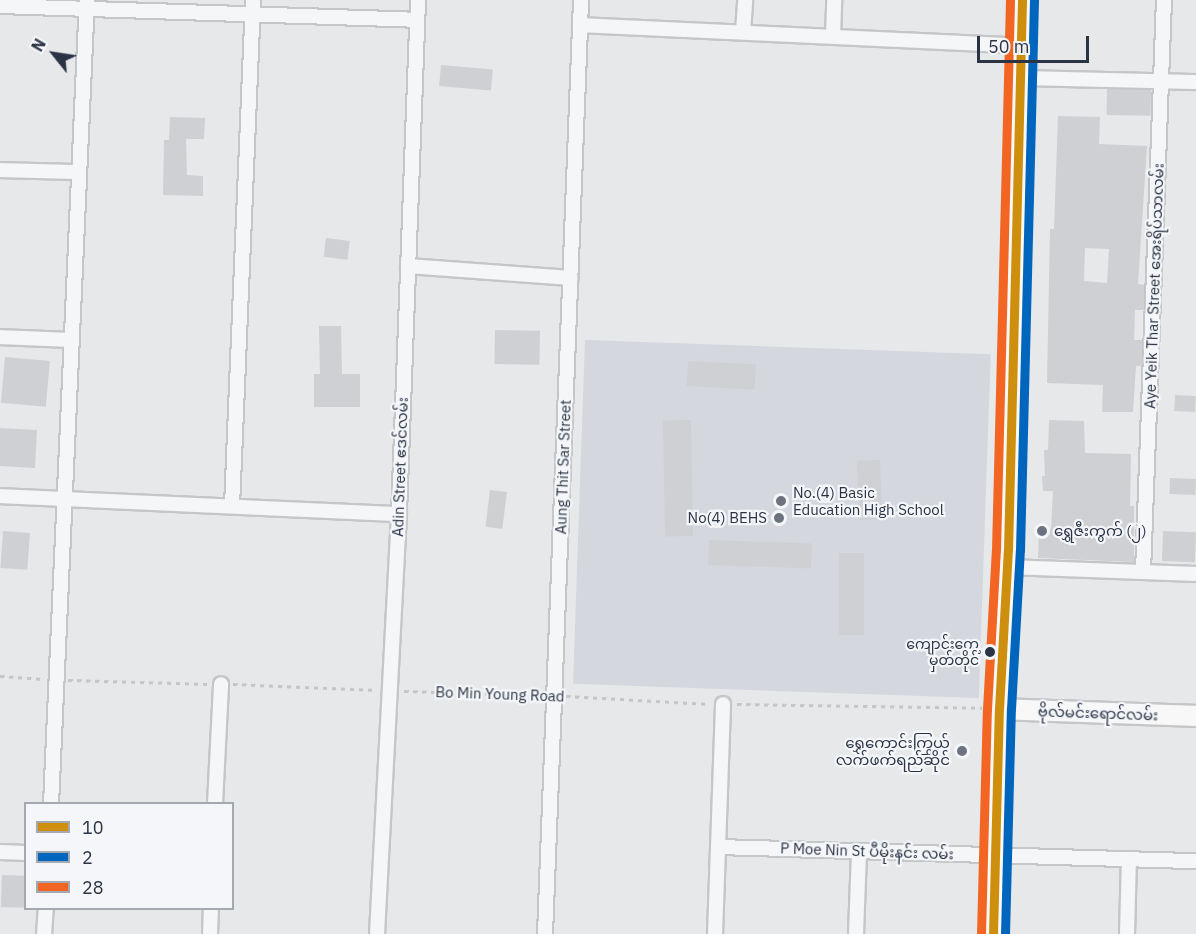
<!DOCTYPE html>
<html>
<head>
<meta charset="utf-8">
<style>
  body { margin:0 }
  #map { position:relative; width:1196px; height:934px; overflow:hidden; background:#e6e8ea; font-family:"IBM Plex Sans","Noto Sans Myanmar",sans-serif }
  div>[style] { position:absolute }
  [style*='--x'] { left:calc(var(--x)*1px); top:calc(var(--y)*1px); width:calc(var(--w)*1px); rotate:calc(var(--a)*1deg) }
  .built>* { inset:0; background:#d4d7dd; transform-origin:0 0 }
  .building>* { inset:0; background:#ced0d3; transform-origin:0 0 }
  .path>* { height:3px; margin-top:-1.5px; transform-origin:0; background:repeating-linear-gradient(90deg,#c5c6ca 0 4.5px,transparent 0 9px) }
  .roads { filter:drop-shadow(2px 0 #c4c6c8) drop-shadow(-2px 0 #c4c6c8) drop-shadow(0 2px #c4c6c8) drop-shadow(0 -2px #c4c6c8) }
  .street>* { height:14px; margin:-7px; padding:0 7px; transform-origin:7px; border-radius:7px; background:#f5f6f7 }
  .secondary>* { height:20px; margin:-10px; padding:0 10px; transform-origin:10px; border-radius:10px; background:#f8f8f8 }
  .primary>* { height:22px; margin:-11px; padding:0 11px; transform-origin:11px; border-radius:11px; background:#f8f8f8 }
  .bus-1>* { height:9px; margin:-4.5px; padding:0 4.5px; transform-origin:4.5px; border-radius:4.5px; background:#ce8f0e }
  .bus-2>* { height:9px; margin:-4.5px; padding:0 4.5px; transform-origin:4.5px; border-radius:4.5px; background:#0065bd }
  .bus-3>* { height:9px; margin:-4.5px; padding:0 4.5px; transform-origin:4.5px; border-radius:4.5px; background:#f26522 }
  .dots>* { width:16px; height:16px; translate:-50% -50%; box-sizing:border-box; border:3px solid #f4f6f9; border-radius:50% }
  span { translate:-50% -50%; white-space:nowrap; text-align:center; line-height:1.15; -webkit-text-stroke:4.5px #f4f6f9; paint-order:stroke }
  .bus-label { font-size:14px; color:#2b3445 }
  .right { translate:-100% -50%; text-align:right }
  .street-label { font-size:15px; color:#2b3445 }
  .poi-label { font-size:15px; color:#2b3445 }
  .left { translate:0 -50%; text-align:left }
  .legend { position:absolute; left:24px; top:802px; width:210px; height:108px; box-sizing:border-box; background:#f4f6f9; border:2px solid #a4a8b1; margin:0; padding:8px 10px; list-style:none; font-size:18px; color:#2b3445 }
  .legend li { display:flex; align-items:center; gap:12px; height:30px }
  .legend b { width:30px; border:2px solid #a4a8b1 }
  .north { position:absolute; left:24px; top:24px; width:60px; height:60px; -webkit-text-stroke:4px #f4f6f9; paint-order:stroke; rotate:300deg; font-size:16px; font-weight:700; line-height:24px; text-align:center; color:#2b3445 }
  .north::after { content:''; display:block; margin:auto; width:21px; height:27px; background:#2b3445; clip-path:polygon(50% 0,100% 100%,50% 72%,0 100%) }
  .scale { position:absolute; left:977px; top:36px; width:112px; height:27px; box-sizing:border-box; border:3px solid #2b3445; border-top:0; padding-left:8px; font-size:18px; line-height:21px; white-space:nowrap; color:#2b3445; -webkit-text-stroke:4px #f4f6f9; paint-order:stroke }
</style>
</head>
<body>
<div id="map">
  <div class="built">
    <div style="left:585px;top:340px;width:406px;height:344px;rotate:2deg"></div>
  </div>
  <div class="building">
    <div style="left:441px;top:65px;width:52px;height:21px;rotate:5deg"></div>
    <div style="left:1107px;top:89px;width:44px;height:26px;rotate:1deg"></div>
    <div style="clip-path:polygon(evenodd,1058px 116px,1100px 117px,1099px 144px,1147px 146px,1138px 284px,1145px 285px,1144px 310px,1135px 310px,1134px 340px,1142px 340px,1142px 366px,1136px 366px,1133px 412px,1102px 412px,1103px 385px,1047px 383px,1050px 229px,1054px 229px,1058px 116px,1085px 248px,1109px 249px,1107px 283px,1084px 281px,1085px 248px)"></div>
    <div style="clip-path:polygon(170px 117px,205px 118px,204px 139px,186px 139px,187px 175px,203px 176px,203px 196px,163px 195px,164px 140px,169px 140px)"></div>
    <div style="left:326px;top:238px;width:24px;height:19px;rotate:7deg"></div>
    <div style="clip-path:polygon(319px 326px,341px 326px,342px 374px,360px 374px,360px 407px,314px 407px,314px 374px,320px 374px)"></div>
    <div style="left:495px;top:330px;width:45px;height:34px;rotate:1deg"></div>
    <div style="left:5px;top:357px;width:45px;height:46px;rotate:5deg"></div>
    <div style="left:688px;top:361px;width:68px;height:25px;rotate:3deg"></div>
    <div style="left:1175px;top:395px;width:21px;height:16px;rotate:3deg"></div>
    <div style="left:691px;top:420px;width:116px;height:28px;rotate:89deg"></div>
    <div style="clip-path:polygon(1049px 420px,1084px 421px,1085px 453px,1131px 454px,1130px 506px,1134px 506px,1134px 562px,1038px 558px,1039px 528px,1051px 529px,1053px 491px,1043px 491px,1042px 476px,1045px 476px,1044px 450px,1048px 450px)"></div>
    <div style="left:0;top:428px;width:37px;height:38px;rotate:3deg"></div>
    <div style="left:880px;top:460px;width:59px;height:23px;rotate:88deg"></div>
    <div style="left:1170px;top:478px;width:26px;height:16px;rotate:2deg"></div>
    <div style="left:490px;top:490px;width:17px;height:37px;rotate:7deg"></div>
    <div style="left:3px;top:531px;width:27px;height:37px;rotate:4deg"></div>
    <div style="left:1163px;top:531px;width:33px;height:30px;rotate:2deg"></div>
    <div style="left:709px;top:540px;width:103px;height:25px;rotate:2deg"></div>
    <div style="left:839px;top:553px;width:25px;height:82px"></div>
    <div style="left:2px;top:875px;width:24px;height:32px;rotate:2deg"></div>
  </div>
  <div class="path">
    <div style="--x:0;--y:676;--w:44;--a:3.9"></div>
    <div style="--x:68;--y:680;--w:141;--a:1.6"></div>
    <div style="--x:233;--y:684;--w:144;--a:2.4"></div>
    <div style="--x:404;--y:691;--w:138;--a:1.7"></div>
    <div style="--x:566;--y:696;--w:143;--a:3.2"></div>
    <div style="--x:737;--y:704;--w:245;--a:0.9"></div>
  </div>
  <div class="roads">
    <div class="street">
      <div style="--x:0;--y:6;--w:417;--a:1.9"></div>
      <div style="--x:580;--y:25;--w:441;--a:2.7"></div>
      <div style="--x:743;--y:32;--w:32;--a:-86"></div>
      <div style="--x:833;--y:36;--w:36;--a:-88"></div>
      <div style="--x:1019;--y:78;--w:177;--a:1.3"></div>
      <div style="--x:0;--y:170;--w:77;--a:1.5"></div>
      <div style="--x:408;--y:266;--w:163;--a:4.2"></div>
      <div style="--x:0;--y:337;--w:70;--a:2.5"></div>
      <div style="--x:0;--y:496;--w:399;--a:2.6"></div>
      <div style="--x:232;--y:506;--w:506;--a:-87.62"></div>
      <div style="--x:1008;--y:567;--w:188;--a:2.1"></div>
      <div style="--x:1143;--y:572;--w:572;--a:-87.9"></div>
      <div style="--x:51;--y:804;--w:805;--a:-87.44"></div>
      <div style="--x:215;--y:804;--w:120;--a:-87.1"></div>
      <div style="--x:718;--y:847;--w:478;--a:1.7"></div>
      <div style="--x:0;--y:852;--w:26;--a:2"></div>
      <div style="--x:44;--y:934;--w:26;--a:-86"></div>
      <div style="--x:210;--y:934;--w:26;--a:-88"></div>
      <div style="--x:377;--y:934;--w:421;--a:-87"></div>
      <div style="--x:399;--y:514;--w:514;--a:-87.88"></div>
      <div style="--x:545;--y:934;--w:935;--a:-87.79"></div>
      <div style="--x:715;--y:934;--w:230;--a:-88"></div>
      <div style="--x:856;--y:934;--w:83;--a:-87.9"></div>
      <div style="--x:1127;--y:934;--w:75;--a:-88.5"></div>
    </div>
    <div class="secondary">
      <div style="--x:999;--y:709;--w:197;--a:2"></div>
    </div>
    <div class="primary">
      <div style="--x:993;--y:934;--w:225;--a:-88.5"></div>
      <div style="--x:999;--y:709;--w:159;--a:-86.8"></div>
      <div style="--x:1008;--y:550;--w:550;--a:-88.54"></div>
    </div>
  </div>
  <div class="bus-1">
    <div style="--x:993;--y:934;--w:225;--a:-88.5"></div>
    <div style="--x:999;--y:709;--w:159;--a:-86.8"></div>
    <div style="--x:1008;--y:550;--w:550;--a:-88.54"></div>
  </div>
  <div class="bus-2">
    <div style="--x:1005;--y:934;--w:225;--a:-88.5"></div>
    <div style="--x:1011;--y:709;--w:159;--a:-86.8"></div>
    <div style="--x:1020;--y:550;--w:550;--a:-88.54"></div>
  </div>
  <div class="bus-3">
    <div style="--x:981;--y:934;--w:225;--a:-88.5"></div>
    <div style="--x:987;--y:709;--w:159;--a:-86.8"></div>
    <div style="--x:996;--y:550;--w:550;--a:-88.54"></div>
  </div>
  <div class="dots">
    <div style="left:781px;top:501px;background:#6c737f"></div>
    <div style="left:779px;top:518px;background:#6c737f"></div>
    <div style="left:1042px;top:531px;background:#6c737f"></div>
    <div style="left:990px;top:652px;background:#2b3445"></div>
    <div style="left:962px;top:751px;background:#6c737f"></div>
  </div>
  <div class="bus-label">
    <span class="right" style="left:979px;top:652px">ကျောင်းကွေ့<br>မှတ်တိုင်</span>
  </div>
  <div class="street-label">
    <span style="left:1154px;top:286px;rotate:-88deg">Aye Yeik Thar Street အေးရိပ်သာလမ်း</span>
    <span style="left:400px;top:467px;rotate:-88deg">Adin Street ဧဒင်လမ်း</span>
    <span style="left:563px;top:467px;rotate:-88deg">Aung Thit Sar Street</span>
    <span style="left:500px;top:694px;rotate:2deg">Bo Min Young Road</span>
    <span style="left:1098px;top:713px;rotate:2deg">ဗိုလ်မင်းရောင်လမ်း</span>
    <span style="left:867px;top:851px;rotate:2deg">P Moe Nin St ပီမိုးနင်း လမ်း</span>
  </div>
  <div class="poi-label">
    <span class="left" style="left:793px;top:501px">No.(4) Basic<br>Education High School</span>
    <span class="right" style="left:767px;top:518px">No(4) BEHS</span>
    <span class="left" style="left:1054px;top:531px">ရွှေဇီးကွက် (၂)</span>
    <span class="right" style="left:950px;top:751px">ရွှေကောင်းကြွယ်<br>လက်ဖက်ရည်ဆိုင်</span>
  </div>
  <ul class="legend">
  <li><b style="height:8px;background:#ce8f0e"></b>10</li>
  <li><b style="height:8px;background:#0065bd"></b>2</li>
  <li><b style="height:8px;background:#f26522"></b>28</li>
  </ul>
  <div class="north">N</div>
  <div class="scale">50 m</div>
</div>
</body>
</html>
